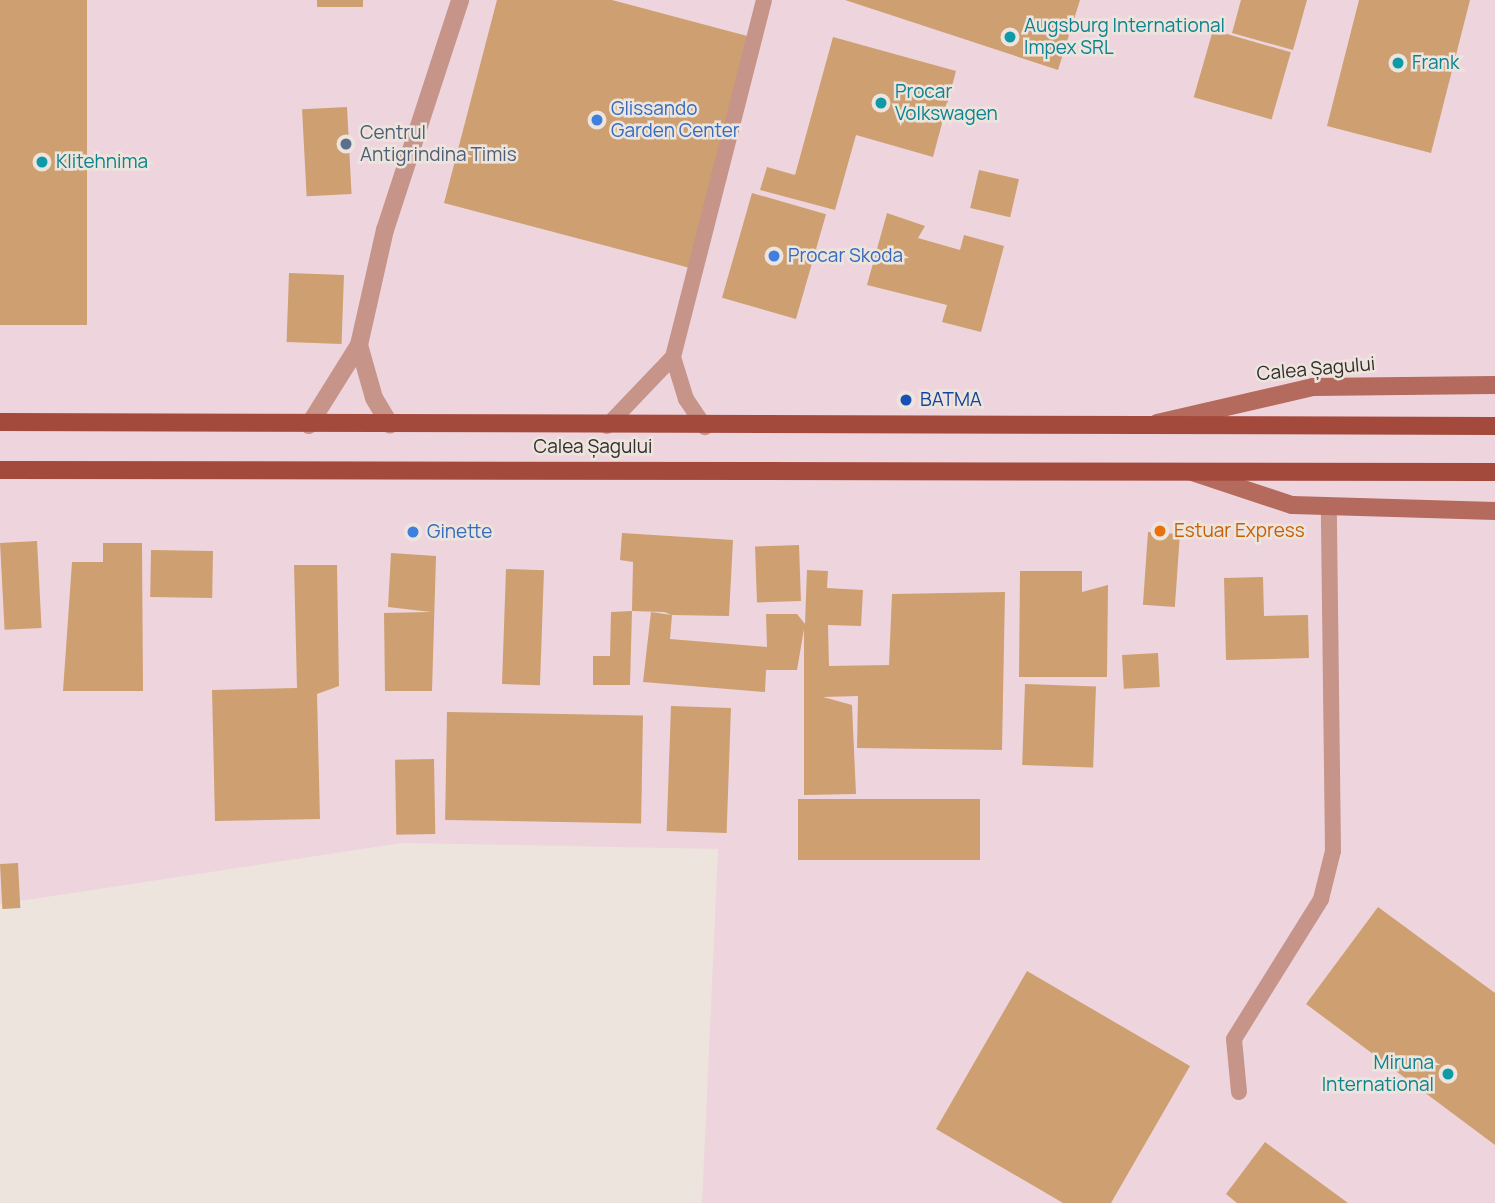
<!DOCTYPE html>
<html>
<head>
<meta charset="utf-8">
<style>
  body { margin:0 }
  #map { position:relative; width:1495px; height:1203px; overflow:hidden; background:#ede5dd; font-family:Manrope,sans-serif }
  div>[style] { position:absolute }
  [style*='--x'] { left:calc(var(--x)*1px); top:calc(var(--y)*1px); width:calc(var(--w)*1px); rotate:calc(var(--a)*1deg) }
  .industrial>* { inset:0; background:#eed5dd }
  .building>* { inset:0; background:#ce9f71; transform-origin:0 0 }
  .lane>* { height:16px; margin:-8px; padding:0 8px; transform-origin:8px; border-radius:8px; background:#c7948a }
  .street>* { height:18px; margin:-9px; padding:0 9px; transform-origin:9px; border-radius:9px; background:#c7948a }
  .secondary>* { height:18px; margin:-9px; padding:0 9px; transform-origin:9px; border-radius:9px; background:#b46a5d }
  .primary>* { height:18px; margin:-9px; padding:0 9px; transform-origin:9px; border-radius:9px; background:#a44a3d }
  .dots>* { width:19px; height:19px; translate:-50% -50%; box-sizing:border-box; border:4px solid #ede5dd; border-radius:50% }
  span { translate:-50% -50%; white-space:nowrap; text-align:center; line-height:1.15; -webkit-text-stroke:5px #ede5dd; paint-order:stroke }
  .culture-label { font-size:19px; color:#0d838f }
  .left { translate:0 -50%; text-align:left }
  .right { translate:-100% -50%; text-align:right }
  .shop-label { font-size:19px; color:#366cbe }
  .service-label { font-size:19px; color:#4e5e75 }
  .street-label { font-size:19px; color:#312e2b }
  .transit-label { font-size:19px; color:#164399 }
  .food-label { font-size:19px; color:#c56008 }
</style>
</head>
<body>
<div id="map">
  <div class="industrial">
    <div style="clip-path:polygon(0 0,1495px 0,1495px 1203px,702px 1203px,718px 849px,402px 843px,0 904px)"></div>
  </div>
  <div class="building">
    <div style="left:0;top:0;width:87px;height:325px"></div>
    <div style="left:317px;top:0;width:46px;height:7px"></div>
    <div style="clip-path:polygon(497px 0,612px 0,751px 37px,690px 268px,444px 203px)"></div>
    <div style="clip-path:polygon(845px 0,1080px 0,1058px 70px)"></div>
    <div style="clip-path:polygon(1241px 0,1307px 0,1293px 50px,1232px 33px)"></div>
    <div style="clip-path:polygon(1359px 0,1470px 0,1431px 153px,1327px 126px)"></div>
    <div style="left:1213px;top:30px;width:81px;height:70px;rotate:16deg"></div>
    <div style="clip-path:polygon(833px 37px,956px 71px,933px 157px,856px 135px,835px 210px,760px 190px,767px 167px,795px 175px)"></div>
    <div style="left:347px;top:107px;width:87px;height:45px;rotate:87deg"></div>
    <div style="left:979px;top:170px;width:41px;height:39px;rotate:13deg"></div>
    <div style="left:752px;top:193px;width:77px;height:109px;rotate:16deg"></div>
    <div style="clip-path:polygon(887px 213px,925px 226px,918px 238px,960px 250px,964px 235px,1004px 246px,981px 332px,942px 322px,947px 305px,867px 285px)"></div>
    <div style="left:289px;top:273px;width:55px;height:69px;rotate:2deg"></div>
    <div style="left:1148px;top:532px;width:32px;height:73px;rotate:4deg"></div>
    <div style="clip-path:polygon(622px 533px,733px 540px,729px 616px,672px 615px,670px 639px,767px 647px,766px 614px,797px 614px,805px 624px,807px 570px,828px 571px,827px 588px,863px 590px,861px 626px,828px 625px,829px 666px,889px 665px,892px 594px,1005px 592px,1002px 750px,857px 748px,858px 696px,823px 697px,852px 705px,856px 794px,804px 795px,804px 629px,797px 670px,766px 670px,765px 692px,643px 682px,651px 612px,672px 615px,664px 612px,632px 611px,633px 562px,620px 560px)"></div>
    <div style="left:37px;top:541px;width:87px;height:37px;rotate:87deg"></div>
    <div style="clip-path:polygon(103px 543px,142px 543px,143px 691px,63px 691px,72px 562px,103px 562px)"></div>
    <div style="left:799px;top:545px;width:56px;height:44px;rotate:88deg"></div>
    <div style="left:151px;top:550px;width:62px;height:47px;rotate:1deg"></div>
    <div style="clip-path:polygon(391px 553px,436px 556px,432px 691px,385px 691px,384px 613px,431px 612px,388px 607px)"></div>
    <div style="clip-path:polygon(294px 565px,337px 565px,339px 686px,317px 694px,320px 819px,215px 821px,212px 690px,297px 688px)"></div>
    <div style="left:506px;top:569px;width:38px;height:115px;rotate:2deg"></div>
    <div style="clip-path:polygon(1020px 571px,1082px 571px,1082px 592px,1108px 585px,1107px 677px,1019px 677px)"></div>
    <div style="clip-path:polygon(1263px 577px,1264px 616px,1308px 615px,1309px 658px,1226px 660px,1224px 578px)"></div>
    <div style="clip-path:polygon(632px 611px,630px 685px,593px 685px,593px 656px,610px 656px,611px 612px)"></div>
    <div style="left:1158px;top:653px;width:34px;height:36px;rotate:87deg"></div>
    <div style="left:1025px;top:684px;width:71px;height:81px;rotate:2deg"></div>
    <div style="left:671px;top:706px;width:60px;height:125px;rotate:2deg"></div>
    <div style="left:447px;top:712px;width:196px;height:108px;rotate:1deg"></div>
    <div style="left:434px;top:759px;width:75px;height:39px;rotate:89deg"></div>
    <div style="left:798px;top:799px;width:182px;height:61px"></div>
    <div style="left:18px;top:863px;width:45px;height:18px;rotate:87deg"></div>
    <div style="clip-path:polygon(1378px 907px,1495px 993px,1495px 1145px,1306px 1004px)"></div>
    <div style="clip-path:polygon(1027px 971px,1190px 1066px,1111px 1203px,1063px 1203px,936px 1129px)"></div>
    <div style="clip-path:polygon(1265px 1142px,1348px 1203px,1237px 1203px,1226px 1194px)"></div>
  </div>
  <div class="lane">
    <div style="--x:673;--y:357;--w:44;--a:72.8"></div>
    <div style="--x:686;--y:399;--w:34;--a:56"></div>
    <div style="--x:607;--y:426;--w:95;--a:-46.3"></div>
    <div style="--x:673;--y:357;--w:368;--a:-75.7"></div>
    <div style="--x:1239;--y:1092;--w:53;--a:-95.4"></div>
    <div style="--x:1234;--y:1039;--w:165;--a:-58.1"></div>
    <div style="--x:1321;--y:899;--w:49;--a:-76"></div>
    <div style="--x:1333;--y:851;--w:342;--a:-90.7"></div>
  </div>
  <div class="street">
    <div style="--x:359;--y:345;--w:55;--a:74.2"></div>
    <div style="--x:374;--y:398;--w:31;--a:59"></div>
    <div style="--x:309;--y:425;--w:94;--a:-58"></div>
    <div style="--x:359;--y:345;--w:118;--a:-77.3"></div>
    <div style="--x:385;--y:230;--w:242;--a:-71.9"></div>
  </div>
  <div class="secondary">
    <div style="--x:1157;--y:423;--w:160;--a:-13"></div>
    <div style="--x:1313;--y:387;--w:182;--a:-0.6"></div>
    <div style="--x:1192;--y:472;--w:105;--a:18.3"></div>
    <div style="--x:1292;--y:505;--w:203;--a:1.7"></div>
  </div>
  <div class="primary">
    <div style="--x:0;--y:422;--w:1495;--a:0.15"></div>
    <div style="--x:0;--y:470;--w:1495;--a:0.08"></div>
  </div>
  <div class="dots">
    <div style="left:1010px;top:37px;background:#0f9aa8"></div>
    <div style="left:1398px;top:63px;background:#0f9aa8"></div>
    <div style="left:881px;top:103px;background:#0f9aa8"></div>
    <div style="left:597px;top:120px;background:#3f7fe0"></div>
    <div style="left:346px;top:144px;background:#5c6f8a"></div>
    <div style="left:42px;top:162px;background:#0f9aa8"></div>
    <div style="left:774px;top:256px;background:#3f7fe0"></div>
    <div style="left:906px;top:400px;background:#1a4fb4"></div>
    <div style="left:1160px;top:531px;background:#e8710a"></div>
    <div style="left:413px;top:532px;background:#3f7fe0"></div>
    <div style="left:1448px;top:1074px;background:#0f9aa8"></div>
  </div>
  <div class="culture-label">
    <span class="left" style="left:1024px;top:37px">Augsburg International<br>Impex SRL</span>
    <span class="left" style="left:1412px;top:63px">Frank</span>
    <span class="left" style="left:895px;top:103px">Procar<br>Volkswagen</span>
    <span class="left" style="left:56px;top:162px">Klitehnima</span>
    <span class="right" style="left:1434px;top:1074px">Miruna<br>International</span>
  </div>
  <div class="shop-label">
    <span class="left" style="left:611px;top:120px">Glissando<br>Garden Center</span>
    <span class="left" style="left:788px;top:256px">Procar Skoda</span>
    <span class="left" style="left:427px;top:532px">Ginette</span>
  </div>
  <div class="service-label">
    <span class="left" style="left:360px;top:144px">Centrul<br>Antigrindina Timis</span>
  </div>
  <div class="street-label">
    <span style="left:1316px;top:369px;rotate:-5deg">Calea Șagului</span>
    <span style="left:593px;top:447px">Calea Șagului</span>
  </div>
  <div class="transit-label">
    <span class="left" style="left:920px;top:400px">BATMA</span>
  </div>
  <div class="food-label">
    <span class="left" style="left:1174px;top:531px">Estuar Express</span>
  </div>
</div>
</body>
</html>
